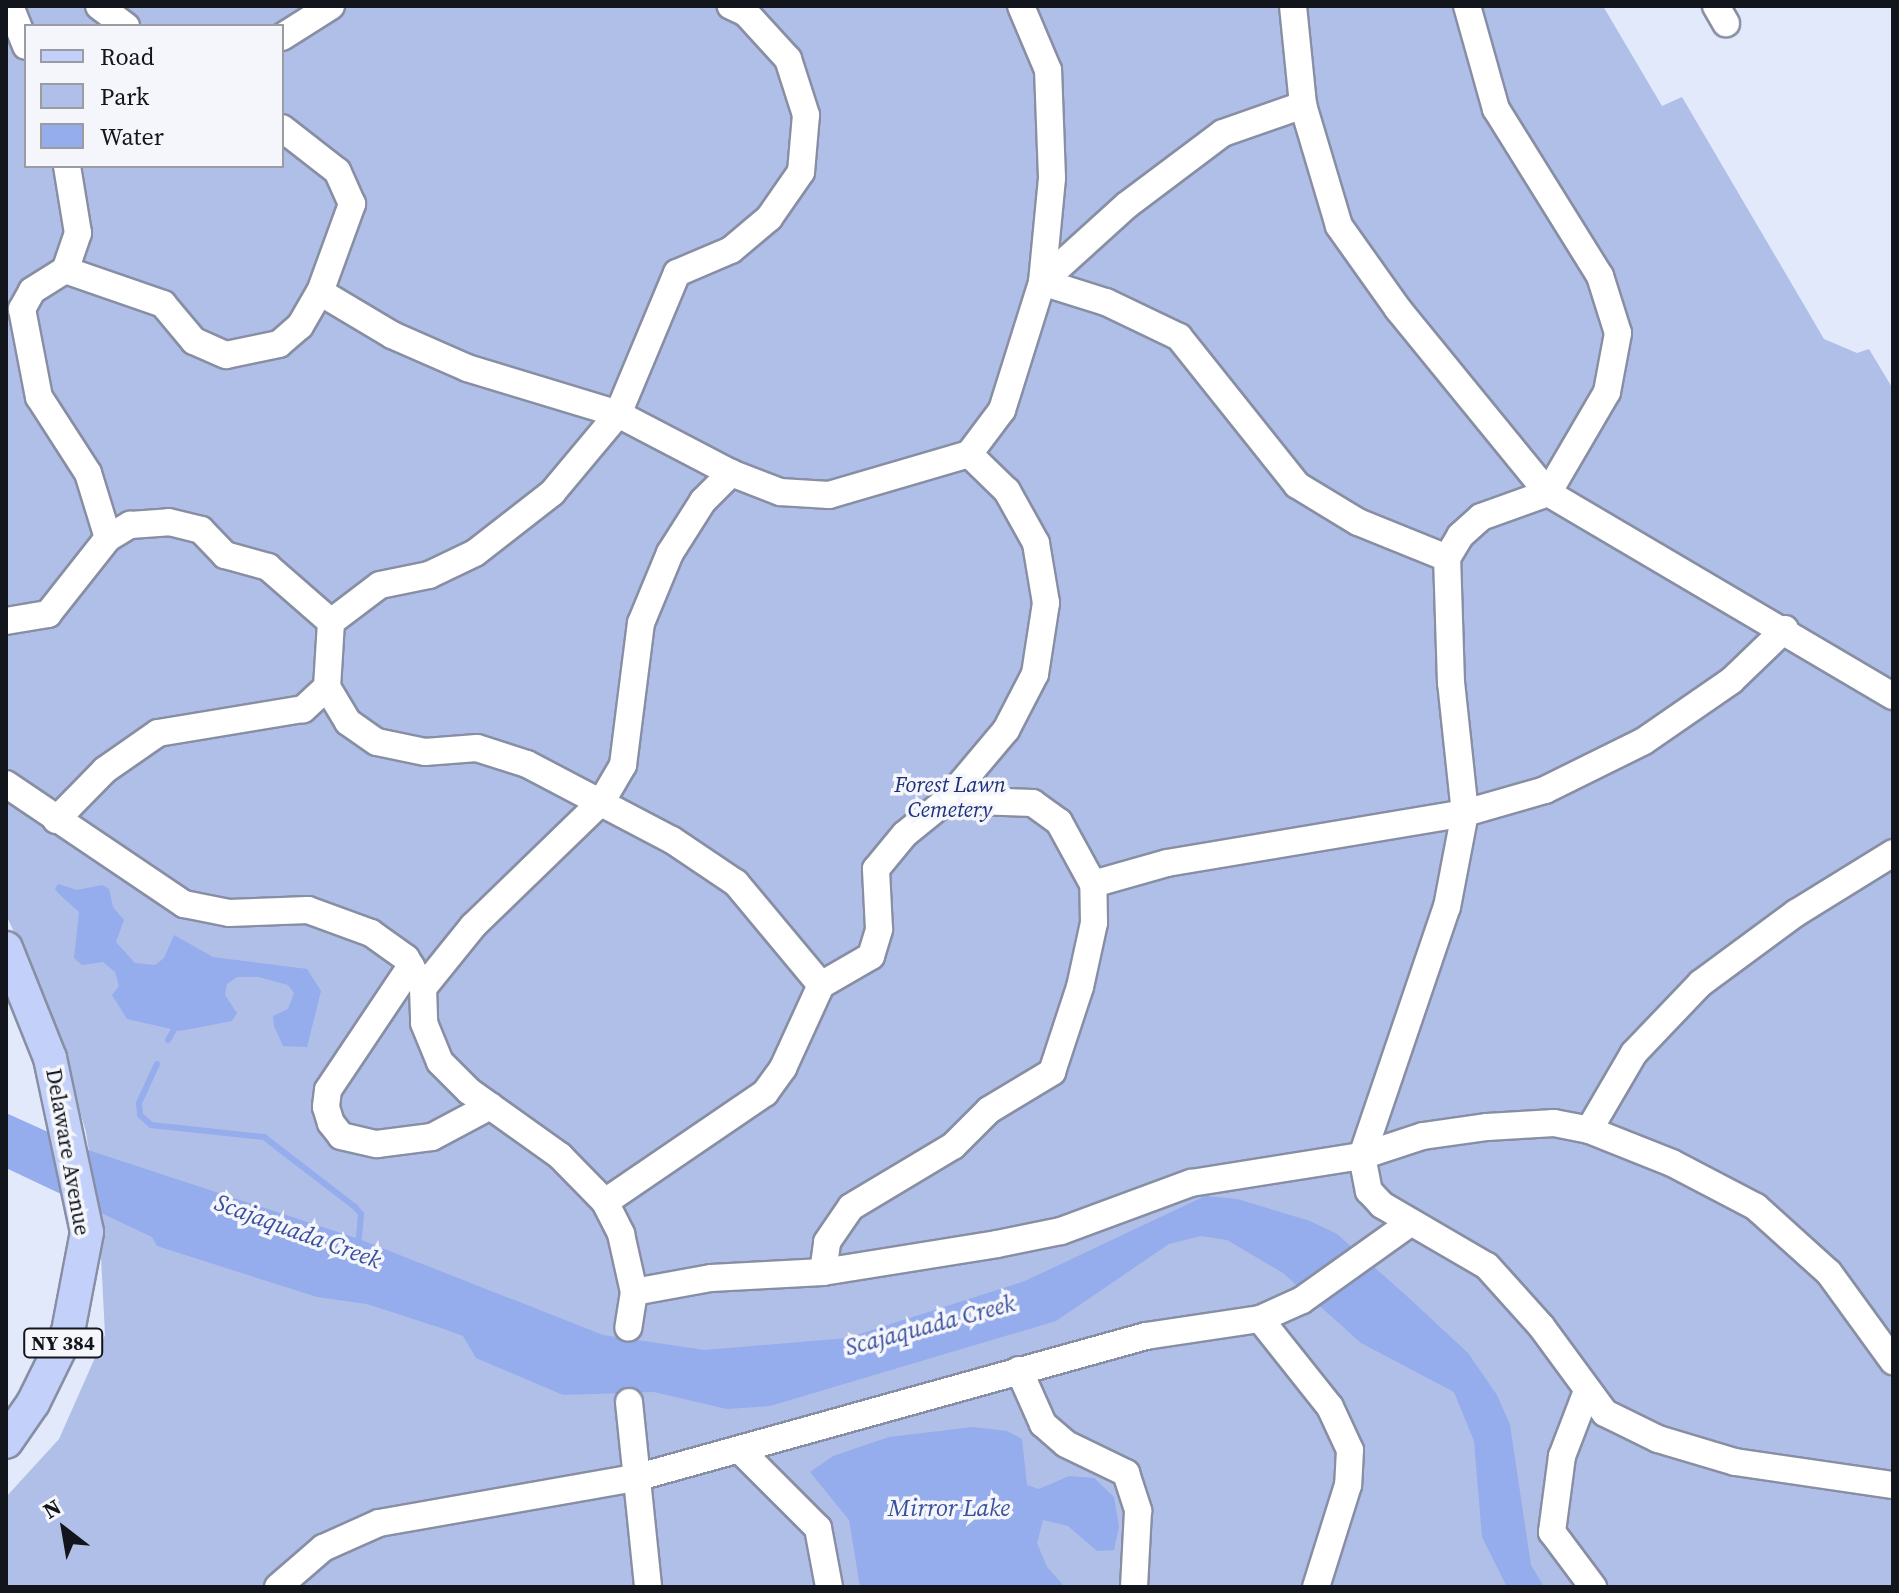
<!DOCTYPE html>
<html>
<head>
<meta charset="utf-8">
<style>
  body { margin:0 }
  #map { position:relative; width:1899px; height:1593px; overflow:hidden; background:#e2e9fb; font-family:"Source Serif 4",serif }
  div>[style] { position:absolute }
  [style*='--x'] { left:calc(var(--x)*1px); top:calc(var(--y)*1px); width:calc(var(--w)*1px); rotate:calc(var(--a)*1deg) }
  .green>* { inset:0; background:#b0bfe8 }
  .water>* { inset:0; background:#95aced }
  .stream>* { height:6px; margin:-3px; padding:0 3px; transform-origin:3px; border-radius:3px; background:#95aced }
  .roads { filter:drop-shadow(2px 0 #888fa4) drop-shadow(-2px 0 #888fa4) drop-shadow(0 2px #888fa4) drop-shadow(0 -2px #888fa4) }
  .minor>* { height:26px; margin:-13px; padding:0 13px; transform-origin:13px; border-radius:13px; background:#fff }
  .major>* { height:32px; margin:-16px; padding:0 16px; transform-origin:16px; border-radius:16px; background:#c3d1fa }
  span { translate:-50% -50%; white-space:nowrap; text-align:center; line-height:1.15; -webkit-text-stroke:7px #f4f6fb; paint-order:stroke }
  .shield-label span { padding:2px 6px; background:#f4f6fb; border:2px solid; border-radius:6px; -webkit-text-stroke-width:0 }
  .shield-label { font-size:20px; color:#12151c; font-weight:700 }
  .park-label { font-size:22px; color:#1f307a; font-style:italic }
  .street-label { font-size:22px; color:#12151c }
  .water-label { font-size:24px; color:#3a509d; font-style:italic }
  .frame { position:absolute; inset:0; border:8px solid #12151c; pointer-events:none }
  .legend { position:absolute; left:24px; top:24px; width:260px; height:144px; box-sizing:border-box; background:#f4f6fb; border:2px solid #9a9ca2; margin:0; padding:10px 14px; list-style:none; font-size:24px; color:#12151c }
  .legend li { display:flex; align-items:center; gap:16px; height:40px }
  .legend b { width:40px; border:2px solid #9a9ca2 }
  .north { position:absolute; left:24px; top:1489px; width:80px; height:80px; -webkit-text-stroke:6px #f4f6fb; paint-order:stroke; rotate:329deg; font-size:22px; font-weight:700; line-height:32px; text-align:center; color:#12151c }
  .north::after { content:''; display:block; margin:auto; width:28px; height:36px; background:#12151c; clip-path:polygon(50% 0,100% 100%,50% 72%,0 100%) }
</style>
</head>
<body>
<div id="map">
  <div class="green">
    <div style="clip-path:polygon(evenodd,6px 6px,1603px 6px,1662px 106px,1682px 97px,1824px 339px,1857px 353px,1869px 349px,1893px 389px,1893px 1587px,6px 1587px,6px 1497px,59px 1439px,105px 1335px,99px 1217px,86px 1132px,47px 1001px,6px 915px,6px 6px,26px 26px,282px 26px,282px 166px,26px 166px,26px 26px)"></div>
  </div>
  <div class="water">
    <div style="clip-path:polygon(58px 884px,77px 890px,102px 885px,109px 889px,113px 907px,124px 920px,116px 942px,135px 963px,155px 965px,164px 958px,174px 935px,213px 957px,307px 969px,321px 991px,307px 1047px,283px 1046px,274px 1026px,273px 1016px,288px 1009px,294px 993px,288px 985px,259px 977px,237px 977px,227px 984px,225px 995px,237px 1013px,232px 1021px,180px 1031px,127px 1019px,112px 995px,119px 986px,115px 972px,103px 962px,82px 965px,74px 958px,79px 912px,60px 895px,55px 889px)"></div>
    <div style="clip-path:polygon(6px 1113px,88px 1150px,359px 1239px,603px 1335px,705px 1350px,847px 1338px,1025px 1281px,1205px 1196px,1237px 1199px,1310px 1221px,1337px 1234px,1410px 1299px,1468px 1353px,1497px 1395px,1510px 1425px,1531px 1565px,1544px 1587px,1507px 1587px,1482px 1537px,1474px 1441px,1454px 1392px,1361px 1343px,1283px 1273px,1227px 1240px,1201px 1236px,1169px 1244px,1056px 1321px,770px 1406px,727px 1409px,654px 1392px,563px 1395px,476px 1358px,463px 1336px,444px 1329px,367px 1304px,317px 1297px,157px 1246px,152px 1237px,6px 1168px)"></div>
    <div style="clip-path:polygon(973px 1427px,1007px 1431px,1022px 1439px,1027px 1485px,1039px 1489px,1069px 1476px,1094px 1478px,1114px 1497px,1119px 1527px,1114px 1550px,1097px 1551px,1068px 1526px,1043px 1520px,1037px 1543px,1047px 1567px,1065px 1587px,860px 1587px,849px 1520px,810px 1472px,833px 1456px,889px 1437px)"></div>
  </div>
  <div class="stream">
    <div style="--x:168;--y:1040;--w:14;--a:-60"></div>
    <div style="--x:157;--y:1064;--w:43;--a:114.8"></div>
    <div style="--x:139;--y:1103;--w:12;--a:85"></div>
    <div style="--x:140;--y:1115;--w:15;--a:42"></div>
    <div style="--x:151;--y:1125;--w:114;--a:6.1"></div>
    <div style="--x:264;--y:1137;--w:115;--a:37.6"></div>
    <div style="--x:355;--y:1207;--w:9;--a:49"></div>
    <div style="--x:361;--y:1214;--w:25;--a:95"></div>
  </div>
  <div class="roads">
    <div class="minor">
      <div style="--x:10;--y:6;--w:43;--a:68.2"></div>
      <div style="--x:99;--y:6;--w:34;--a:37"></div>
      <div style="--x:1293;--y:6;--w:100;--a:84.2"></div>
      <div style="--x:1303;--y:105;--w:126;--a:73.4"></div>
      <div style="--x:1339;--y:226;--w:102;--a:54.6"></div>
      <div style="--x:1398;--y:309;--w:237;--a:50.8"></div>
      <div style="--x:1548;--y:493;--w:400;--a:30.5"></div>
      <div style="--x:1716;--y:6;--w:20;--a:60"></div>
      <div style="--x:282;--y:37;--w:58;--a:-32.3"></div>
      <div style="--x:67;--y:166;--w:68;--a:80.7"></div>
      <div style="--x:78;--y:233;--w:39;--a:109"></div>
      <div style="--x:65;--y:270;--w:39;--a:148"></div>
      <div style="--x:32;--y:291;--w:21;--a:119"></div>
      <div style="--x:22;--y:309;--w:90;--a:79.1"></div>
      <div style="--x:39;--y:397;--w:90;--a:57.2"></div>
      <div style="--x:88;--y:473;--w:68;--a:72.9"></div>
      <div style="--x:65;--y:270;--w:104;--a:19.1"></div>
      <div style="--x:163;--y:304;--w:48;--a:50"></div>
      <div style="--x:194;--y:341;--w:35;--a:24"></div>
      <div style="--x:226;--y:355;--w:54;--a:-11.7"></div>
      <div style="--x:279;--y:344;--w:28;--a:-41"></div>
      <div style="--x:300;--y:326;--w:39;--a:-60"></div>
      <div style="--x:320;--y:292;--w:94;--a:-70"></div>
      <div style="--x:352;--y:204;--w:36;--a:-114"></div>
      <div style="--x:337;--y:171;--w:70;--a:-142"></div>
      <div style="--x:1042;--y:282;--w:67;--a:17.4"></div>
      <div style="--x:1106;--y:302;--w:81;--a:25.6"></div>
      <div style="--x:1179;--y:337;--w:189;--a:51.4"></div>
      <div style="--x:1297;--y:485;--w:71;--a:31.2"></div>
      <div style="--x:1358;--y:522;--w:96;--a:22"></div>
      <div style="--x:1042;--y:282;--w:115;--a:-42.2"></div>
      <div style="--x:1127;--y:205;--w:120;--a:-36.9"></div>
      <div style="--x:1223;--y:133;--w:85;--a:-19.3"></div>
      <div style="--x:320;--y:292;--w:84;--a:30.8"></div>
      <div style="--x:392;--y:335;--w:82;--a:23.7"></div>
      <div style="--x:467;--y:368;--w:158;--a:16.9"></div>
      <div style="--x:618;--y:414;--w:127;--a:27.6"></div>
      <div style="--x:731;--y:473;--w:53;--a:21.2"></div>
      <div style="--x:780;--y:492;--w:49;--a:3.5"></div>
      <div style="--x:829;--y:495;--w:146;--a:-16.3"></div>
      <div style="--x:969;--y:454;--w:55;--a:-53.1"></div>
      <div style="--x:1002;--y:410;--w:134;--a:-72.6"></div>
      <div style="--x:1042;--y:282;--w:104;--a:-84.5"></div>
      <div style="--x:1052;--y:178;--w:108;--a:-92.1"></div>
      <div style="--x:1048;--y:70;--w:69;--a:-112.9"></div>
      <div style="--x:6;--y:621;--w:43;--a:-9.5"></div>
      <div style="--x:48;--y:614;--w:97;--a:-51.7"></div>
      <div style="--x:108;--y:538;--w:26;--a:-31"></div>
      <div style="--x:130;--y:525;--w:39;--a:-4"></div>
      <div style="--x:169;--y:522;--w:33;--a:14"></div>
      <div style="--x:201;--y:530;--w:35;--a:46"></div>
      <div style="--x:225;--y:555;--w:45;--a:15.6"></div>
      <div style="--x:268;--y:567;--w:84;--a:41.1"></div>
      <div style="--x:331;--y:622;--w:65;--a:93.5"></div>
      <div style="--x:327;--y:687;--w:33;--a:137"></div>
      <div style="--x:303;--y:709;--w:147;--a:170.6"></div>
      <div style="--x:158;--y:733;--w:65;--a:145.1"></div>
      <div style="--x:105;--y:770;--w:70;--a:134.4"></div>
      <div style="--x:331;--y:622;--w:61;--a:-37.1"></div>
      <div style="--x:380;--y:585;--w:50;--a:-11.5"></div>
      <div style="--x:429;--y:575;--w:51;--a:-25.6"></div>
      <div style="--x:475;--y:553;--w:98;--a:-37.9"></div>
      <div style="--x:552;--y:493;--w:103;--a:-50.1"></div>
      <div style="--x:618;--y:414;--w:153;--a:-67.3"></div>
      <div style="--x:677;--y:273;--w:59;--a:-23.1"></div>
      <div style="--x:731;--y:250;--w:50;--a:-40.1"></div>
      <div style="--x:769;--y:218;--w:56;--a:-55.2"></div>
      <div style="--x:801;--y:172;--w:57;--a:-85"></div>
      <div style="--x:806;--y:115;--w:59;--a:-107.8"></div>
      <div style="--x:788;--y:59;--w:62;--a:-132.4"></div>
      <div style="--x:746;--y:13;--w:17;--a:-155"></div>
      <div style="--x:327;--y:687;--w:41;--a:59"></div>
      <div style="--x:348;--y:722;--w:35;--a:35"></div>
      <div style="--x:377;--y:742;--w:49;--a:11.8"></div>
      <div style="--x:425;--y:752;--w:52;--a:-4.4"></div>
      <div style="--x:477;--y:748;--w:52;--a:17.7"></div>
      <div style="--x:527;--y:764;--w:164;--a:27.7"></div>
      <div style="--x:672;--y:840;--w:77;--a:33.9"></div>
      <div style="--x:736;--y:883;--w:133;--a:50.2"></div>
      <div style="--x:6;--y:784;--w:215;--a:34"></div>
      <div style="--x:184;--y:904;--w:46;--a:11.3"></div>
      <div style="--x:229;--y:913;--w:79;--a:-2.2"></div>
      <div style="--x:308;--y:910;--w:67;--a:20.1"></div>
      <div style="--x:371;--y:933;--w:43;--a:35.5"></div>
      <div style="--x:406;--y:958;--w:34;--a:60"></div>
      <div style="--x:423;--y:988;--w:35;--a:88"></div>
      <div style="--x:424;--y:1023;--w:42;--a:67.7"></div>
      <div style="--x:440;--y:1062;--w:41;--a:45"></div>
      <div style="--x:469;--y:1091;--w:112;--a:35.5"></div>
      <div style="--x:560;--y:1156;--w:64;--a:45.6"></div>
      <div style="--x:605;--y:1202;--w:36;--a:63"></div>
      <div style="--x:621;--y:1234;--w:59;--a:77.4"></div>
      <div style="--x:634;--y:1292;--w:36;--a:99"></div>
      <div style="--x:1093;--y:884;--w:77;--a:-15.8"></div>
      <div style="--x:1167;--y:863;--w:302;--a:-9.5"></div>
      <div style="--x:1465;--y:813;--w:83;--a:-16"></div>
      <div style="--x:1545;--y:790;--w:110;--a:-26.3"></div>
      <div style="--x:1644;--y:741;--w:106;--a:-34.6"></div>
      <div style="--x:1731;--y:681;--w:75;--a:-43.9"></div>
      <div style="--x:411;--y:966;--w:149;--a:123.8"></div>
      <div style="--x:328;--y:1090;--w:17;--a:97"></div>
      <div style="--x:326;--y:1107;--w:17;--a:73"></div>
      <div style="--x:331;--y:1123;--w:16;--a:52"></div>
      <div style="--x:341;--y:1136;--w:37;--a:13"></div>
      <div style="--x:377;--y:1144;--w:55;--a:-7.3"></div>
      <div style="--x:432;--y:1137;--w:66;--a:-28.1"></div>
      <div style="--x:423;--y:988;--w:80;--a:-51.1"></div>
      <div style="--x:473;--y:926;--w:180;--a:-44.1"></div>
      <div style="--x:602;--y:801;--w:42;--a:-59.7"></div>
      <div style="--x:623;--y:765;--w:143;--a:-82.8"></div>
      <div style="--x:641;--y:623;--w:76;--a:-67.5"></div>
      <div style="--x:670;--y:553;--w:62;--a:-57.6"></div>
      <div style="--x:703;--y:501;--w:40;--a:-45"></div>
      <div style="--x:1589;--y:1130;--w:89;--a:-59.7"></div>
      <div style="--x:1634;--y:1053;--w:97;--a:-46.3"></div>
      <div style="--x:1701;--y:983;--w:118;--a:-36.4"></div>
      <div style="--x:1796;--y:913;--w:114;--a:-31.7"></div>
      <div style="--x:1362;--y:1156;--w:263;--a:-71.2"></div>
      <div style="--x:1447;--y:907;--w:96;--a:-79.2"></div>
      <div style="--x:1465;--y:813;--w:131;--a:-96.1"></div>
      <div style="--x:1451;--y:683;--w:125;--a:-91.8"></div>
      <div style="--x:1447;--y:558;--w:26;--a:-59"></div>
      <div style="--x:1460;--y:536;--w:28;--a:-42"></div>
      <div style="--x:1481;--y:517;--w:71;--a:-19.7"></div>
      <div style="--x:1548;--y:493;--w:117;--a:-59.7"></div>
      <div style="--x:1607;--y:392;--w:60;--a:-79.4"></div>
      <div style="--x:1618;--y:333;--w:60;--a:-107.5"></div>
      <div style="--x:1600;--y:276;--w:197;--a:-121.9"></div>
      <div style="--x:1496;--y:109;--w:107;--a:-105.7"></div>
      <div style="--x:1362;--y:1156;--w:64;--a:-18.2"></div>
      <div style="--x:1423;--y:1136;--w:65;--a:-8"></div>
      <div style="--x:1487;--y:1127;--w:67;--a:-3.4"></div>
      <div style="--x:1554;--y:1123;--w:36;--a:11"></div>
      <div style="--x:1589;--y:1130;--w:89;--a:21.7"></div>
      <div style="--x:1672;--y:1163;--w:95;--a:27.6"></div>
      <div style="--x:1756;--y:1207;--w:98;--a:42.1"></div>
      <div style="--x:1829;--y:1273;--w:109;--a:54"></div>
      <div style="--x:605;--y:1202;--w:194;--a:-34.3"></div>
      <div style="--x:765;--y:1093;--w:31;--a:-54"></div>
      <div style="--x:783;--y:1068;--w:91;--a:-65.4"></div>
      <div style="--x:821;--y:985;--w:58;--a:-30.1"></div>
      <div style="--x:871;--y:956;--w:28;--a:-73"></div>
      <div style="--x:879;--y:929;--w:60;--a:-92.9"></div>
      <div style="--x:876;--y:869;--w:45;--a:-50.4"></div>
      <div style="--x:905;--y:834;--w:54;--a:-39"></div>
      <div style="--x:947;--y:800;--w:92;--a:-49.9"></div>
      <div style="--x:1006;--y:730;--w:63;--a:-62.6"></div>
      <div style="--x:1035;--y:674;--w:72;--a:-81.2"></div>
      <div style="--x:1046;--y:603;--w:61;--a:-99.5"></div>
      <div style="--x:1036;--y:543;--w:60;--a:-119.1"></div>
      <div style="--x:1007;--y:491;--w:53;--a:-135.8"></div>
      <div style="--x:823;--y:1272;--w:30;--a:-82"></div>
      <div style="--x:827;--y:1242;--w:42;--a:-55.6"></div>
      <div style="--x:851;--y:1207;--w:119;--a:-30.9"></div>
      <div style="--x:953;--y:1146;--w:51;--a:-45"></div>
      <div style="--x:989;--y:1110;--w:74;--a:-31.1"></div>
      <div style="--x:1052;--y:1072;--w:89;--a:-71.8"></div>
      <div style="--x:1080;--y:987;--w:66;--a:-77.7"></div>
      <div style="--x:1094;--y:923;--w:39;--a:-91"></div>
      <div style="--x:1093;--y:884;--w:71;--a:-118.7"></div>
      <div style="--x:1059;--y:822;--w:32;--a:-144"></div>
      <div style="--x:1033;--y:803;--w:86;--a:-178"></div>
      <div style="--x:634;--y:1292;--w:78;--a:-10.3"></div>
      <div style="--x:711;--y:1278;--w:112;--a:-3.1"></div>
      <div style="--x:823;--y:1272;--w:176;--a:-9.1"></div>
      <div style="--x:997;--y:1244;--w:65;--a:-11.5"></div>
      <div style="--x:1061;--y:1231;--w:139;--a:-20.3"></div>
      <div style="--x:1191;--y:1183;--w:173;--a:-9"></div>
      <div style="--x:1362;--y:1156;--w:36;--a:79"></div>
      <div style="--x:1369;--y:1191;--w:19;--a:47"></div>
      <div style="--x:1382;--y:1205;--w:121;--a:30.2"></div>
      <div style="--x:1487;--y:1266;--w:81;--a:48"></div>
      <div style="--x:1541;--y:1326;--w:108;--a:53.7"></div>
      <div style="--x:1605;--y:1413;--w:59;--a:26.1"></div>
      <div style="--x:1658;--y:1439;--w:80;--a:16.6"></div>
      <div style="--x:1735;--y:1462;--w:160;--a:8.3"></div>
      <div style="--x:1260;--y:1319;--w:112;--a:51.5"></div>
      <div style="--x:1330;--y:1407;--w:47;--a:65.1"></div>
      <div style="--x:1350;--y:1450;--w:35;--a:93"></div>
      <div style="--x:1348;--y:1485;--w:107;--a:107.4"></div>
      <div style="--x:1019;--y:1370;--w:59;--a:66"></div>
      <div style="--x:1043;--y:1424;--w:30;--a:41"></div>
      <div style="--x:1066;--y:1444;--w:67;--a:25.8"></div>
      <div style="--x:1126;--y:1473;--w:40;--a:72"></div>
      <div style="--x:1138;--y:1511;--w:76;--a:93"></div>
      <div style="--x:1587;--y:1391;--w:70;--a:111"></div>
      <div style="--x:1562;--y:1456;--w:77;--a:97.5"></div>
      <div style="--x:1552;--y:1532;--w:69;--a:53.3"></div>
      <div style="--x:629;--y:1402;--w:186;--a:84.1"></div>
      <div style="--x:741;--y:1451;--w:109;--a:45"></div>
      <div style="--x:818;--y:1528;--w:60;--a:79.4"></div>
      <div style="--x:278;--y:1587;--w:60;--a:-40.9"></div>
      <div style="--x:323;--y:1548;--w:61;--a:-24.1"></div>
      <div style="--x:379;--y:1523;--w:260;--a:-10"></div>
      <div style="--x:635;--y:1478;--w:530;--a:-15.53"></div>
      <div style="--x:1146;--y:1336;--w:115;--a:-8.5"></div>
      <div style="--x:1260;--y:1319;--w:46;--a:-24.3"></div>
      <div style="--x:1302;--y:1300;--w:133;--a:-35.5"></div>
    </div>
    <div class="major">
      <div style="--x:6;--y:948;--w:118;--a:68.2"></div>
      <div style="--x:50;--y:1058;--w:178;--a:78"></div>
      <div style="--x:87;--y:1232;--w:102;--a:100.8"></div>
      <div style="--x:68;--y:1332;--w:79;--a:116.2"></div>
      <div style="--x:33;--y:1403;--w:47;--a:124.7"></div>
    </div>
  </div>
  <div class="shield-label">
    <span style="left:63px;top:1343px">NY 384</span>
  </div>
  <div class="park-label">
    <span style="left:950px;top:797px">Forest Lawn<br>Cemetery</span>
  </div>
  <div class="street-label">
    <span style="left:68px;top:1152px;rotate:80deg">Delaware Avenue</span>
  </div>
  <div class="water-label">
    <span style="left:298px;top:1231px;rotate:20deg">Scajaquada Creek</span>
    <span style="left:930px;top:1325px;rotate:-15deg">Scajaquada Creek</span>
    <span style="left:949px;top:1508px">Mirror Lake</span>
  </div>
  <div class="frame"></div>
  <ul class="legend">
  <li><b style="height:10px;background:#c3d1fa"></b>Road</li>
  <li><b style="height:22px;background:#b0bfe8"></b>Park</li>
  <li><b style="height:22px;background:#95aced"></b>Water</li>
  </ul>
  <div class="north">N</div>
</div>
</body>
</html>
